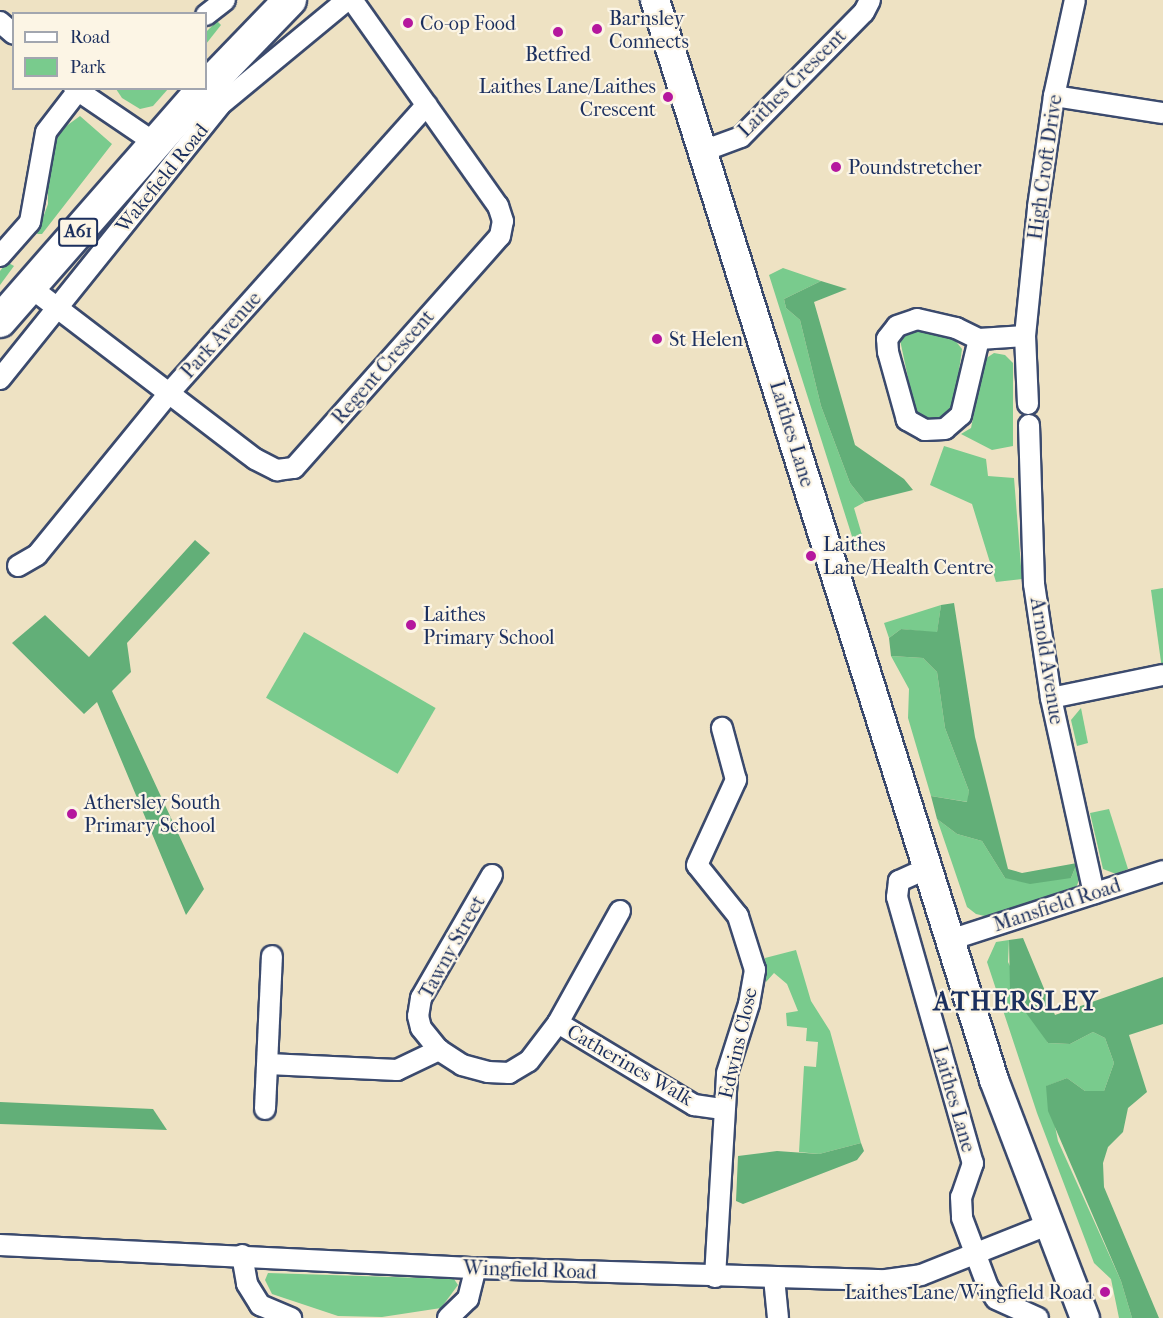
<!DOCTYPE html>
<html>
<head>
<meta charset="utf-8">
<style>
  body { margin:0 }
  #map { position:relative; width:1163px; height:1318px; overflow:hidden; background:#eee2c3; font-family:"IM FELL French Canon",serif }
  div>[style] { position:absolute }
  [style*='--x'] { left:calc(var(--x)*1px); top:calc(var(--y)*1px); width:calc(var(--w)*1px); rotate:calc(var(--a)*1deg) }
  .green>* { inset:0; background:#79cb8d; transform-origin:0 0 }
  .forest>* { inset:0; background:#62af78 }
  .roads { filter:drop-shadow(2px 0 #3b4a6d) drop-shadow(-2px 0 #3b4a6d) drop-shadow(0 2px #3b4a6d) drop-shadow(0 -2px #3b4a6d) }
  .minor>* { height:20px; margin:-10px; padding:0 10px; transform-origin:10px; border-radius:10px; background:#fff }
  .secondary>* { height:28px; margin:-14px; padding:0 14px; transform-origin:14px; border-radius:14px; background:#fff }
  .primary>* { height:32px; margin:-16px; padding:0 16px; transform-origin:16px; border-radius:16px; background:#fff }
  .dots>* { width:16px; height:16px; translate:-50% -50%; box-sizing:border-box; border:3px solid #fcf5e5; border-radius:50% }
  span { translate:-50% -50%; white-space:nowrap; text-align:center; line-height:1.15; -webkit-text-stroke:4.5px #fcf5e5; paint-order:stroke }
  .shield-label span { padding:2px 4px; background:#fcf5e5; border:2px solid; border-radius:4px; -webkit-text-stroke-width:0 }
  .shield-label { font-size:18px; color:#1b2f5e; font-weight:700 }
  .poi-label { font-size:20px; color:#1b2f5e }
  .left { translate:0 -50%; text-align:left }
  .right { translate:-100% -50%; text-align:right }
  .street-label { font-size:20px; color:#1b2f5e }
  .district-label { font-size:26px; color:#1b2f5e; font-weight:700; letter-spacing:1.5px }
  .legend { position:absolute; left:12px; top:12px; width:195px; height:78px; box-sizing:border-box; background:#fcf5e5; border:2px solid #a2a6af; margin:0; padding:8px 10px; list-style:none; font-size:18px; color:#1b2f5e }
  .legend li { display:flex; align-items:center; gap:12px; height:30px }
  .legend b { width:30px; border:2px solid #a2a6af }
</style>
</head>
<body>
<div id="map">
  <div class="green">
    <div style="clip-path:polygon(217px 21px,221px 25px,206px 44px,206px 32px)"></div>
    <div style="clip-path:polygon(116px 89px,168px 89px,153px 106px,140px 109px,122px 98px)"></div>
    <div style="clip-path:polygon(80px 116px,112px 144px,42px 234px,37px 234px,48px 204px,47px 149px,58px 132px)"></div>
    <div style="clip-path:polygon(7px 262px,14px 266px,0 285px,0 271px)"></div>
    <div style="clip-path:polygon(783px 268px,821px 281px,784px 299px,786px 308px,800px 320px,821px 406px,850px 483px,865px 502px,854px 508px,865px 545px,856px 549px,769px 275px)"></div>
    <div style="clip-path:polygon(917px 330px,954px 339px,962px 349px,954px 407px,946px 419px,922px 419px,915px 411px,900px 340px,907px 332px)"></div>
    <div style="clip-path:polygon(994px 353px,1005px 355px,1013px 363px,1013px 446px,992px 450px,961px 434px,971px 428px,985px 359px)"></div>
    <div style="clip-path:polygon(944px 446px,986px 459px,988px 476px,1014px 478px,1022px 579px,996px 582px,972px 504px,930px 485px)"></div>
    <div style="clip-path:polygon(1163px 588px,1163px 668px,1162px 669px,1151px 590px)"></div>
    <div style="clip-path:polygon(941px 605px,937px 633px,901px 629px,889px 638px,884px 623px)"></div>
    <div style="left:304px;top:632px;width:152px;height:76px;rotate:30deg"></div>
    <div style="clip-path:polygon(891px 656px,923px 658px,937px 672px,945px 728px,969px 791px,968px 802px,931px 796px,908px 718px,909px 689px)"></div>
    <div style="clip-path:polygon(1081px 708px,1088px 743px,1077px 746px,1071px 720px)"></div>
    <div style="clip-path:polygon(1109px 809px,1128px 869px,1116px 874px,1103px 869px,1090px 813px)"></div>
    <div style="clip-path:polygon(937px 819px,957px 834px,982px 841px,1005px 878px,1071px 878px,1077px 863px,1080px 876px,1076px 889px,989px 917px,976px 914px,967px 907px)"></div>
    <div style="clip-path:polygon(1009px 940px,1008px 962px,1048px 1043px,1070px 1044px,1093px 1032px,1105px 1038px,1114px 1063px,1104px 1091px,1085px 1091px,1067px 1078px,1047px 1086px,1058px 1141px,1121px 1281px,1132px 1318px,1119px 1318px,1111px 1279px,1094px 1263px,1037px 1113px,987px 962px,996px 942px)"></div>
    <div style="clip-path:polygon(796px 950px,811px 1001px,830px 1031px,861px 1143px,819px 1154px,799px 1152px,804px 1066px,816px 1067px,818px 1042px,806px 1041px,807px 1028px,787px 1026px,786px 1013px,798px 1011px,787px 984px,774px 973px,766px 982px,765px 958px)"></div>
    <div style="clip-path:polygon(268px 1273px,454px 1279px,458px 1285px,441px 1308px,382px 1317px,338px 1316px,272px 1294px,265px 1280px)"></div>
  </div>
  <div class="forest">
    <div style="clip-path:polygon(821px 281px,847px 289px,814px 302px,855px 445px,904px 479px,913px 490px,865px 502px,850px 483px,821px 406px,800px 320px,786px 308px,784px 299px)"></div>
    <div style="clip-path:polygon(195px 540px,210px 553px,127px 643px,131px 672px,112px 691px,204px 889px,186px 915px,97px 702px,84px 714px,12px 643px,45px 615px,89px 657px)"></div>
    <div style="clip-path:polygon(954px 603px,975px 737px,1008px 869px,1022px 873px,1077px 863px,1071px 878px,1030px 884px,1005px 878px,982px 841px,957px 834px,937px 819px,931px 796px,967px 802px,969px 791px,945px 728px,937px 672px,923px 658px,891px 656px,889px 638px,901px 629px,937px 632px,941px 605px)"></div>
    <div style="clip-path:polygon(1023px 938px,1055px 1015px,1163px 977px,1163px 1024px,1129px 1035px,1147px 1092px,1128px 1108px,1123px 1132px,1108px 1147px,1103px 1163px,1104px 1187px,1159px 1318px,1132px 1318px,1121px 1281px,1048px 1111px,1046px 1086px,1067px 1078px,1085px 1091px,1104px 1091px,1114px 1063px,1105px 1038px,1093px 1032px,1070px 1044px,1048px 1043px,1010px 991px,1009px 940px)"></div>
    <div style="clip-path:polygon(0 1102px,153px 1109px,167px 1130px,0 1124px)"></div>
    <div style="clip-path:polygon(861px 1143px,864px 1151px,857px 1160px,743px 1204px,736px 1201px,738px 1156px,777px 1151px,819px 1154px)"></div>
  </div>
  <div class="roads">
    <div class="minor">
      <div style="--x:206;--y:15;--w:24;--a:-38"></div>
      <div style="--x:0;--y:22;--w:18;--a:41"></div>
      <div style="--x:74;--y:88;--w:98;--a:34.2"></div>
      <div style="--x:1054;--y:96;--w:110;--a:8.9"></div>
      <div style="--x:703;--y:151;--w:40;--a:-20.2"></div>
      <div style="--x:741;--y:137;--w:175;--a:-45.5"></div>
      <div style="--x:864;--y:12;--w:13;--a:-63"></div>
      <div style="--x:0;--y:256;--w:45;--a:-48.6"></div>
      <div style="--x:30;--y:222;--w:91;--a:-79.9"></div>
      <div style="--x:46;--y:132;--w:56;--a:-52.3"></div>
      <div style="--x:30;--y:287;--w:283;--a:37.4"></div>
      <div style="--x:255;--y:459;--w:25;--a:27"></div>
      <div style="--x:277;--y:470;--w:17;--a:-7"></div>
      <div style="--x:294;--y:468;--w:310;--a:-48.4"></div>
      <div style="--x:500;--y:236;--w:15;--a:-79"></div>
      <div style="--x:503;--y:221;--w:16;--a:-108"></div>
      <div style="--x:498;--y:206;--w:252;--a:-125.3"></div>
      <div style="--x:979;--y:339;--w:78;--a:103.3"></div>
      <div style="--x:961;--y:415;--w:21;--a:139"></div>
      <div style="--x:945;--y:429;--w:20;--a:177"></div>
      <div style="--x:925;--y:430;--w:21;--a:-151"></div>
      <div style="--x:907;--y:420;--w:71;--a:-105.6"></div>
      <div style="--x:888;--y:352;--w:13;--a:-94"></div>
      <div style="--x:887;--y:339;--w:16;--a:-52"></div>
      <div style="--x:897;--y:326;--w:21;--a:-19"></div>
      <div style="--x:917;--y:319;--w:40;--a:13"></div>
      <div style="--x:956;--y:328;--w:25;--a:26"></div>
      <div style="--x:979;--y:339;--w:46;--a:-3.7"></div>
      <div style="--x:0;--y:379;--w:351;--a:-51.2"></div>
      <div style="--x:220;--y:105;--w:165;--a:-39.6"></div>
      <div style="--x:1028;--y:404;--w:68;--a:-92.5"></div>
      <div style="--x:1025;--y:336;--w:130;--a:-84.2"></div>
      <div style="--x:1038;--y:207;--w:112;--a:-81.8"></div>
      <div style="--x:1054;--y:96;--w:98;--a:-77.7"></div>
      <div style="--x:1029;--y:425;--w:159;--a:88.2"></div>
      <div style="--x:1034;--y:584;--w:115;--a:81.5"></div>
      <div style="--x:1051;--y:698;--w:200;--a:77.6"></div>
      <div style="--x:18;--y:566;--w:22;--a:-30"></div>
      <div style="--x:37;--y:555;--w:210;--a:-50.8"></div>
      <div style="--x:170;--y:392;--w:385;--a:-48.2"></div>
      <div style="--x:1051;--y:698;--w:114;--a:-11.6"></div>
      <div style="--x:928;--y:868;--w:32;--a:156"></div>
      <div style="--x:899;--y:881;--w:16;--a:97"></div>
      <div style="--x:897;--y:897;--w:277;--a:74.1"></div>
      <div style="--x:973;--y:1163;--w:36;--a:109"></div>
      <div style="--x:961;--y:1197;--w:21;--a:87"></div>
      <div style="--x:962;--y:1218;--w:74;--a:69.4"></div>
      <div style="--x:988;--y:1287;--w:14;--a:56"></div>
      <div style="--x:996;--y:1299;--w:46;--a:24.3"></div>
      <div style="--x:492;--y:875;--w:142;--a:120"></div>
      <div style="--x:421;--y:998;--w:18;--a:99"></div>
      <div style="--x:418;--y:1016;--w:12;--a:76"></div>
      <div style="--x:421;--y:1028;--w:28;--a:51"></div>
      <div style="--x:439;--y:1050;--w:27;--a:33"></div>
      <div style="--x:462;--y:1065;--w:27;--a:15"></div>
      <div style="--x:488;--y:1072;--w:21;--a:3"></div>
      <div style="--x:509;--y:1073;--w:23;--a:-31"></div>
      <div style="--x:529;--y:1061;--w:48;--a:-52.7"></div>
      <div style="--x:620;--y:911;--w:128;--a:119"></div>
      <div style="--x:558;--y:1023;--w:159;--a:31.1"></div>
      <div style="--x:694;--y:1105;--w:29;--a:8"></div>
      <div style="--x:950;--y:940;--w:224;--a:-17.9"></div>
      <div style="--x:268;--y:1064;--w:129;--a:2.7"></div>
      <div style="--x:397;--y:1070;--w:47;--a:-25.5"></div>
      <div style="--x:265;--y:1109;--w:153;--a:-87.4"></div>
      <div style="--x:0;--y:1245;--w:477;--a:2.8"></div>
      <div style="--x:476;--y:1268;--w:410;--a:1.7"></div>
      <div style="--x:886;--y:1280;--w:35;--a:-8"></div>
      <div style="--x:921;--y:1275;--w:139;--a:-21.6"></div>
      <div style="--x:242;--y:1255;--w:29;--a:80"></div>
      <div style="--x:247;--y:1284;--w:25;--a:58"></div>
      <div style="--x:260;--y:1305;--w:34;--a:23"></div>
      <div style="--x:715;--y:1277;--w:204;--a:-86.6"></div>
      <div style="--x:727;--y:1073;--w:72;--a:-72.3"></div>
      <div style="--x:749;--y:1004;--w:35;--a:-80"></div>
      <div style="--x:755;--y:970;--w:57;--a:-107.5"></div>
      <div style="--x:738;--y:916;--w:65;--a:-128.8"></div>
      <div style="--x:697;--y:865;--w:94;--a:-65.4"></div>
      <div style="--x:736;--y:780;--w:54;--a:-105.1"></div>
      <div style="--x:774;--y:1278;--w:40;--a:84.3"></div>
      <div style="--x:448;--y:1318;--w:28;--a:-44"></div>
      <div style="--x:468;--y:1299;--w:32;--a:-76"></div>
    </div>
    <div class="secondary">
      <div style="--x:655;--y:0;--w:1132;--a:72.57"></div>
      <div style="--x:994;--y:1080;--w:255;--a:69.1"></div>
    </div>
    <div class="primary">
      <div style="--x:206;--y:87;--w:121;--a:-46"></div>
      <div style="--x:0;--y:321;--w:310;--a:-48.8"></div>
    </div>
  </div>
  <div class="dots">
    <div style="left:408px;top:23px;background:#b5179e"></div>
    <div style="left:597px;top:29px;background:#b5179e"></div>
    <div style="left:558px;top:32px;background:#b5179e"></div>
    <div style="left:668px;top:97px;background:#b5179e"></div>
    <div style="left:836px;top:167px;background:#b5179e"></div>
    <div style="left:657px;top:339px;background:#b5179e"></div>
    <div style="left:811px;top:556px;background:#b5179e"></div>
    <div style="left:411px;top:625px;background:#b5179e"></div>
    <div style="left:72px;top:814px;background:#b5179e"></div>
    <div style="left:1105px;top:1292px;background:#b5179e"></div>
  </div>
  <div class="shield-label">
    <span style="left:78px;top:232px">A61</span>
  </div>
  <div class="poi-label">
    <span class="left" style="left:609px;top:30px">Barnsley<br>Connects</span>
    <span class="left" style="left:420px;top:23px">Co-op Food</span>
    <span style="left:558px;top:54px">Betfred</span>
    <span class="right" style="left:656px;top:98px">Laithes Lane/Laithes<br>Crescent</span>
    <span class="left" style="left:848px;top:167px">Poundstretcher</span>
    <span class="left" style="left:669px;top:339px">St Helen</span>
    <span class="left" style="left:823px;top:556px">Laithes<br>Lane/Health Centre</span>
    <span class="left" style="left:423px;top:626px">Laithes<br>Primary School</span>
    <span class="left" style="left:84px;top:814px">Athersley South<br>Primary School</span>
    <span class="right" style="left:1093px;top:1292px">Laithes Lane/Wingfield Road</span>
  </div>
  <div class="street-label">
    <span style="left:792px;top:83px;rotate:-45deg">Laithes Crescent</span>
    <span style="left:1045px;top:167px;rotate:-82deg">High Croft Drive</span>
    <span style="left:162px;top:178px;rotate:-51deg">Wakefield Road</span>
    <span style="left:221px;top:335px;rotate:-48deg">Park Avenue</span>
    <span style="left:383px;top:367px;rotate:-49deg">Regent Crescent</span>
    <span style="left:792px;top:434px;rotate:73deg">Laithes Lane</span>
    <span style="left:1047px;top:661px;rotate:81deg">Arnold Avenue</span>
    <span style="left:1057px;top:905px;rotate:-18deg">Mansfield Road</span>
    <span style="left:452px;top:947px;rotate:-61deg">Tawny Street</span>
    <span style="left:738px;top:1043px;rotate:-77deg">Edwins Close</span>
    <span style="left:630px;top:1065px;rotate:30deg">Catherines Walk</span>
    <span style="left:954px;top:1099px;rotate:74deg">Laithes Lane</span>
    <span style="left:530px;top:1270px;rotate:2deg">Wingfield Road</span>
  </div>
  <div class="district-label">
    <span style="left:1016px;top:1002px">ATHERSLEY</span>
  </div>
  <ul class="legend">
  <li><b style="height:8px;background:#fff"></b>Road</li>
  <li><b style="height:16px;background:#79cb8d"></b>Park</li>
  </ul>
</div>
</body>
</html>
